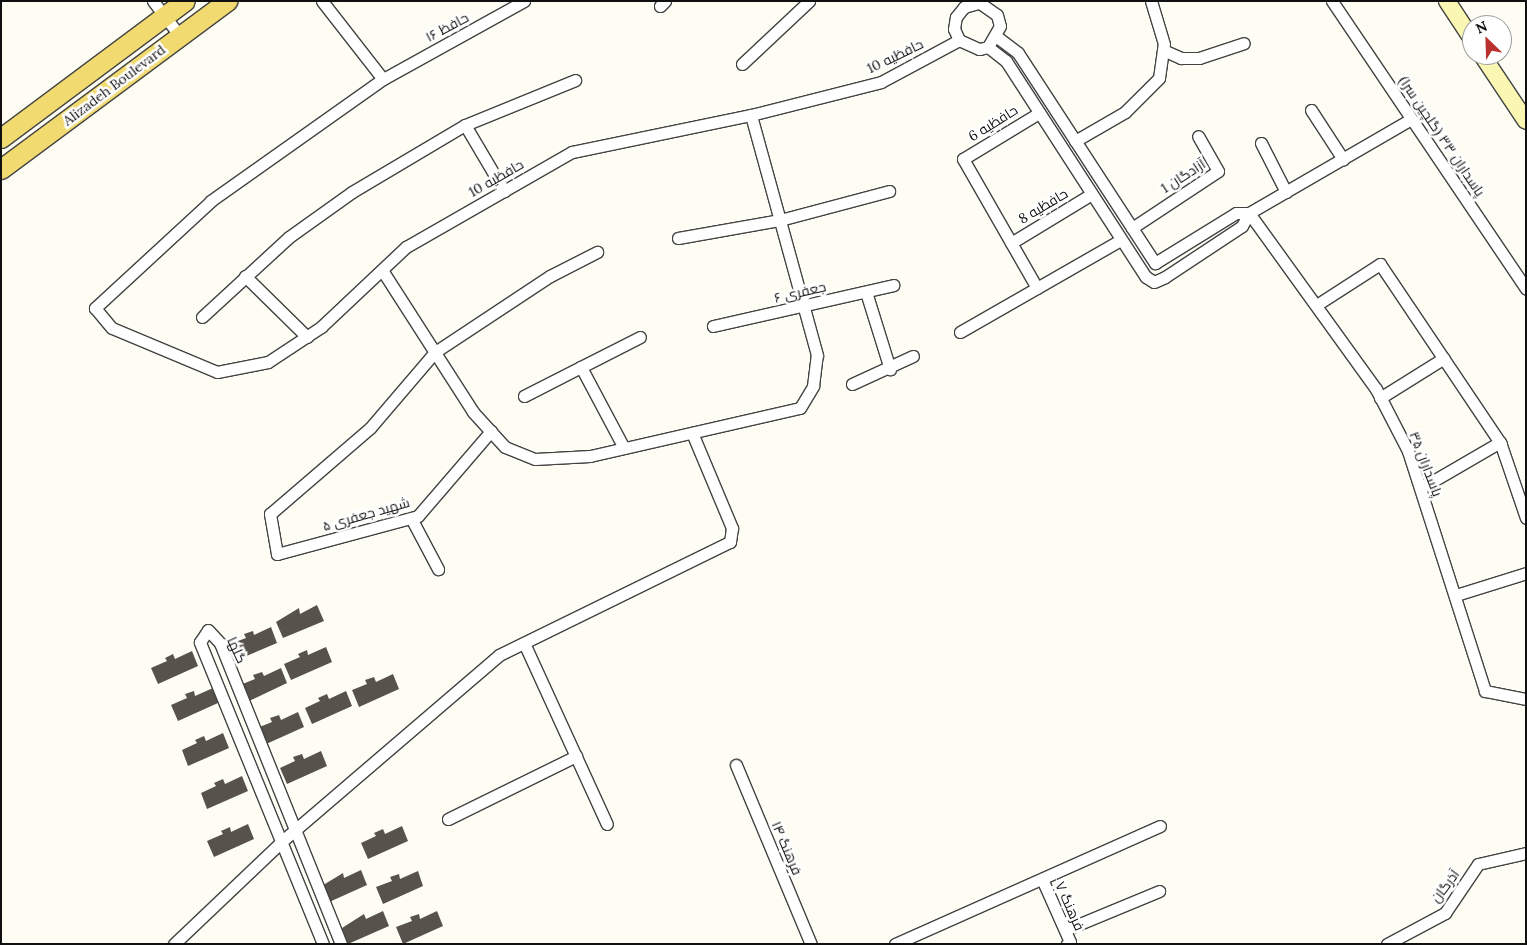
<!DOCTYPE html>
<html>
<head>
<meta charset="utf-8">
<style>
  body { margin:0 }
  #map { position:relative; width:1527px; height:945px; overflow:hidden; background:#fefdf3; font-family:Lora,Cairo,serif }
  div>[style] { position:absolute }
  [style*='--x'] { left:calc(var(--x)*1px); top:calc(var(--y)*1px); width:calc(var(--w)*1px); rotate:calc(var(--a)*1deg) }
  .building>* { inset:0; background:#58524c }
  .roads { filter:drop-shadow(1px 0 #434343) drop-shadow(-1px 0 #434343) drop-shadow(0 1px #434343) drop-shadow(0 -1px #434343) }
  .street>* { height:11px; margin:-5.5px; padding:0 5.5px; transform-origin:5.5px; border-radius:5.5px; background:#fff }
  .secondary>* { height:16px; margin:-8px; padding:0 8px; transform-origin:8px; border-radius:8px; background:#faf7b2 }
  .primary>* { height:19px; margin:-9.5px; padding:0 9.5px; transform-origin:9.5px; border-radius:9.5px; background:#f1da70 }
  span { translate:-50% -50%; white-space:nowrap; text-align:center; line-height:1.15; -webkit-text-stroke:5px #fff; paint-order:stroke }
  .street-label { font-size:14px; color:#101010 }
  .frame { position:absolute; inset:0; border:2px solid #101010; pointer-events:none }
  .north { position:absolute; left:1462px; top:15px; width:50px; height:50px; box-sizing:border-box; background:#fff; border:1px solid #9f9f9f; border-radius:50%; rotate:336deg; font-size:14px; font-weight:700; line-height:20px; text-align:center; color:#101010 }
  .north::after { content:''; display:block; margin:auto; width:18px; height:22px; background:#b9302e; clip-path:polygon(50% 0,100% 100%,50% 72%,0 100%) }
</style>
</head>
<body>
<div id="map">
  <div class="building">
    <div style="clip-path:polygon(317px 605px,324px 621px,283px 638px,276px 622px,299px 608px,300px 614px)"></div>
    <div style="clip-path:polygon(271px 627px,277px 643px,237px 660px,230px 644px,246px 638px,244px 634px,253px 631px,254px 635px)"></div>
    <div style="clip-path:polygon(326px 647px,332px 662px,291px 680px,284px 664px,300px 657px,298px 654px,307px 650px,308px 655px)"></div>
    <div style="clip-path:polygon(192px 651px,198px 666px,158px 684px,151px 668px,167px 661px,165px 658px,173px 654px,175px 659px)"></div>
    <div style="clip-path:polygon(281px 668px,287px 683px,247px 702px,240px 685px,255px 679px,253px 675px,262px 672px,264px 676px)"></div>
    <div style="clip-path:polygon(393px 674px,399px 689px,359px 707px,352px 690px,367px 684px,365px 680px,374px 677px,376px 682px)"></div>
    <div style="clip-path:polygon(213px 688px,218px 703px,178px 721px,171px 705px,187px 698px,185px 694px,194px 691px,195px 696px)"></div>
    <div style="clip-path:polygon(346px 691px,352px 706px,312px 724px,305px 708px,320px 701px,318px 698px,327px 694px,329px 699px)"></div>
    <div style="clip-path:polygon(298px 712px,304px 727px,264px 745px,257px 728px,272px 722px,270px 718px,279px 715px,281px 720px)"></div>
    <div style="clip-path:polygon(223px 733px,229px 748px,188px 766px,182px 750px,197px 743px,195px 740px,204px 736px,206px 741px)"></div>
    <div style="clip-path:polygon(321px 751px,327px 766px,287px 784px,280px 768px,295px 761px,293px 757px,302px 754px,304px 759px)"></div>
    <div style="clip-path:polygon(242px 776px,248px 791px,207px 809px,201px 793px,216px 786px,214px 783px,223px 779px,225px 784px)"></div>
    <div style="clip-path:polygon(248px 824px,254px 839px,214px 857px,207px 841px,223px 834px,221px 831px,230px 827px,231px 832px)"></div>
    <div style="clip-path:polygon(402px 826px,408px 841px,368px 859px,361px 843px,376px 836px,374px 833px,383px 829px,385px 834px)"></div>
    <div style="clip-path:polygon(361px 870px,367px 885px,327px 903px,320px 887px,343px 873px,344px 878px)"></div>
    <div style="clip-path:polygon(418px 871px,423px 886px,383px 904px,376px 887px,392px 881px,390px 877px,399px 874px,400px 879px)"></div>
    <div style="clip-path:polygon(383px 911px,389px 926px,348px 944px,342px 928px,364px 914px,366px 919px)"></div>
    <div style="clip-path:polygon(437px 911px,443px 926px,403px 944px,396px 927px,412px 921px,410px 917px,419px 914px,420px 919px)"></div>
  </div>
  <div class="roads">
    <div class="street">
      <div style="--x:153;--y:1;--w:44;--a:52.4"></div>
      <div style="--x:322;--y:1;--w:99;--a:52"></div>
      <div style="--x:524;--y:1;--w:161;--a:151"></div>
      <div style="--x:383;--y:79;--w:211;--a:144.7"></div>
      <div style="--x:211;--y:201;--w:158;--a:137.3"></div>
      <div style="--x:95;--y:308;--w:26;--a:50"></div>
      <div style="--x:112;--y:328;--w:114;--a:22.7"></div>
      <div style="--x:217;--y:372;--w:52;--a:-11.1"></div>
      <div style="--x:268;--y:362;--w:64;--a:-33.4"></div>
      <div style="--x:321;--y:327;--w:117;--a:-43.3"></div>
      <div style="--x:406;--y:247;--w:191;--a:-29.8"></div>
      <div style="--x:572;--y:152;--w:183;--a:-11.7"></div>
      <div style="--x:751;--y:115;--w:134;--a:-14.2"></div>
      <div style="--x:881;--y:82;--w:89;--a:-28.3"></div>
      <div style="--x:977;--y:1;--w:24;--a:35"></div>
      <div style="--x:997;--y:15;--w:11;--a:75"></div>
      <div style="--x:1000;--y:26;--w:24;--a:120"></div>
      <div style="--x:988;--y:47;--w:9;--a:167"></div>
      <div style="--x:979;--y:49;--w:22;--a:-156"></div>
      <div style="--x:959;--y:40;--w:12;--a:-114"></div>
      <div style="--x:954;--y:29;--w:12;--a:-81"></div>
      <div style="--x:956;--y:17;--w:13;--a:-51"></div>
      <div style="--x:964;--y:7;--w:15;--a:-16"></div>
      <div style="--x:1332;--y:1;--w:347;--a:56"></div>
      <div style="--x:660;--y:6;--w:7;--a:-45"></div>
      <div style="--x:997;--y:37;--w:26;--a:37"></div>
      <div style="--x:1018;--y:53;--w:251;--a:56.9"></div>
      <div style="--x:1155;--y:263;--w:95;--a:-31.7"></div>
      <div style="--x:1236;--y:213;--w:13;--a:0"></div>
      <div style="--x:1249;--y:213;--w:187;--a:-30.1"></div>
      <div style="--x:988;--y:47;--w:23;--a:38"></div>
      <div style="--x:1006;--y:61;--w:257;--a:57.1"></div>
      <div style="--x:1146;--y:277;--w:9;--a:32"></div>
      <div style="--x:1154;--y:282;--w:12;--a:-24"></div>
      <div style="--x:1165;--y:277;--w:92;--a:-33.5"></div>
      <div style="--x:1242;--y:226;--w:15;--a:-62"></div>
      <div style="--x:1163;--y:50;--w:20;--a:24"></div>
      <div style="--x:1181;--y:58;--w:18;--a:0"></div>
      <div style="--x:1199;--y:58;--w:47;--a:-18.4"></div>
      <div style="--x:742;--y:64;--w:92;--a:-43.2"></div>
      <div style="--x:1311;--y:110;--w:59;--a:56.9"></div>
      <div style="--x:465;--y:125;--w:77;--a:59.4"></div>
      <div style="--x:1075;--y:141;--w:58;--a:-30.1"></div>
      <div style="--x:1125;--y:112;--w:48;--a:-45"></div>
      <div style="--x:1159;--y:78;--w:34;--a:-82"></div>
      <div style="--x:1164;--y:44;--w:45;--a:-106.8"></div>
      <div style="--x:1261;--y:143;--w:55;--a:63"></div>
      <div style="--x:1249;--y:213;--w:217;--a:54.2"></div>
      <div style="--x:1376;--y:389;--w:70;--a:62.7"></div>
      <div style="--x:1408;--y:451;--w:252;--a:72.2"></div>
      <div style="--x:1485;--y:691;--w:42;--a:11"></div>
      <div style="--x:1132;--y:228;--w:103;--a:-33.5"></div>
      <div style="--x:1218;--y:171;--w:40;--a:-119.7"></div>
      <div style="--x:678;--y:238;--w:104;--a:-10"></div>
      <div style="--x:780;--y:220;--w:113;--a:-14.9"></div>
      <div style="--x:1011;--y:243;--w:92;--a:-31.3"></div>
      <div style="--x:382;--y:270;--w:169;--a:57.3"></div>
      <div style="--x:473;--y:412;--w:47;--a:47.6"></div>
      <div style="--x:505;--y:447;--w:32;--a:22"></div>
      <div style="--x:535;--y:459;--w:55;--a:-3.1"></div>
      <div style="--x:590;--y:456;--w:215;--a:-12.9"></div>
      <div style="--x:800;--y:408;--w:26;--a:-59"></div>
      <div style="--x:813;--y:386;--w:31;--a:-83"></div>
      <div style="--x:817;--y:355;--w:249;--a:-105.4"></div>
      <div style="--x:245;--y:276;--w:87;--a:44.5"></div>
      <div style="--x:1037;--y:288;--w:149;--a:-119.8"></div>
      <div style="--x:963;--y:159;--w:89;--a:-31.2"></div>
      <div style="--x:866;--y:292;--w:81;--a:72.7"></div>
      <div style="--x:1318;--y:304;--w:74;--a:-32.8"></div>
      <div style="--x:1380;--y:264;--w:217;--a:56.1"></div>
      <div style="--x:202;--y:317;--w:118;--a:-42.6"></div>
      <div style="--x:289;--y:237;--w:77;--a:-35.5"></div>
      <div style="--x:352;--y:192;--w:131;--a:-30.7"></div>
      <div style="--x:465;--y:125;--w:119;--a:-22.2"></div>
      <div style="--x:713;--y:326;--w:185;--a:-12.8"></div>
      <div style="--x:960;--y:332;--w:183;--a:-29.8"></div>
      <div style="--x:852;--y:384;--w:67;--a:-24.7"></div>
      <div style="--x:524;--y:396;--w:64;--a:-27"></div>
      <div style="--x:1380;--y:398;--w:75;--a:-32"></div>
      <div style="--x:491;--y:431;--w:112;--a:130.7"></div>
      <div style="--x:418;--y:516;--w:146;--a:164.9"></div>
      <div style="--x:277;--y:554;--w:41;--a:-99.9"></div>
      <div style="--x:270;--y:514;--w:132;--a:-40.7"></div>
      <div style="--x:370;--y:428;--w:100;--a:-49.5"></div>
      <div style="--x:435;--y:352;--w:138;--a:-33.5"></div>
      <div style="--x:550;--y:276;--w:53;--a:-27.1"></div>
      <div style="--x:1500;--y:442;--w:80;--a:71.1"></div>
      <div style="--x:624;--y:448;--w:92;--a:-118"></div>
      <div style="--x:581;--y:367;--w:66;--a:-27"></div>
      <div style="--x:1421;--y:488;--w:91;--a:-30.2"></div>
      <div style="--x:411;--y:518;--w:58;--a:62.1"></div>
      <div style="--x:1456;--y:595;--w:73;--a:-17.4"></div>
      <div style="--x:524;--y:643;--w:199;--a:65.4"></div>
      <div style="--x:736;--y:765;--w:194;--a:67.3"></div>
      <div style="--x:448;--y:819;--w:143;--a:-26.2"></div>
      <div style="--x:1042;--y:879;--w:69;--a:66"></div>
      <div style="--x:1070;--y:942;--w:4;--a:146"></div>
      <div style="--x:1065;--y:930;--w:102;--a:-22.5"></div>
      <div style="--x:174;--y:944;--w:148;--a:-43.6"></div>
      <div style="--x:281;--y:842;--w:287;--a:-40.6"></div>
      <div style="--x:499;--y:655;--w:257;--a:-26.1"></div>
      <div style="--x:730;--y:542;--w:14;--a:-82"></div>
      <div style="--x:732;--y:528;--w:103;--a:-112.8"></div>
      <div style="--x:323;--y:944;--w:326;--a:-112.2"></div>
      <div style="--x:200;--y:642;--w:14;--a:-56"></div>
      <div style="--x:208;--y:630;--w:18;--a:47"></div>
      <div style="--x:220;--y:643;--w:324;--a:68.1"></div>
      <div style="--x:895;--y:944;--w:290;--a:-24"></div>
      <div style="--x:1387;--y:944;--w:66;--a:-28.1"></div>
      <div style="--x:1445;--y:913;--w:59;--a:-56"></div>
      <div style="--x:1478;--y:864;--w:49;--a:-12.9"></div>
    </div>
    <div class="secondary">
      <div style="--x:1447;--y:1;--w:45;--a:56.7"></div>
      <div style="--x:1482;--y:55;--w:79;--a:56.3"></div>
    </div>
    <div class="primary">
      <div style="--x:1;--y:138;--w:229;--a:-36.7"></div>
      <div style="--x:1;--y:169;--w:282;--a:-36.6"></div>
    </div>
  </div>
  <div class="street-label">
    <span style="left:447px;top:27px;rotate:-28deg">حافظ ۱۶</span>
    <span style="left:895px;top:56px;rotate:-26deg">حافظیه 10</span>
    <span style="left:114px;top:85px;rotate:-37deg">Alizadeh Boulevard</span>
    <span style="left:993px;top:123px;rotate:-32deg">حافظیه 6</span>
    <span style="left:1442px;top:136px;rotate:56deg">پاسداران ۳۳ (گلچین سرا)</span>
    <span style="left:1183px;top:176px;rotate:-33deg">آزادگان 1</span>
    <span style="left:496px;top:178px;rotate:-30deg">حافظیه 10</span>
    <span style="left:1043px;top:206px;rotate:-31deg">حافظیه 8</span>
    <span style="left:800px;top:292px;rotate:-13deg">جعفری ۶</span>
    <span style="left:1426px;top:464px;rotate:69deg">پاسداران ۳۵</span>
    <span style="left:366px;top:514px;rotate:-16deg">شهید جعفری ۵</span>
    <span style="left:237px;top:650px;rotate:65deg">گلها</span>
    <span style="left:787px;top:848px;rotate:67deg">فرهنگ ۱۴</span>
    <span style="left:1445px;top:886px;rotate:-53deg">آذرگان</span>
    <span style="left:1070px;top:906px;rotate:66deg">فرهنگ ۷</span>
  </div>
  <div class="frame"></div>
  <div class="north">N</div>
</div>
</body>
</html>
